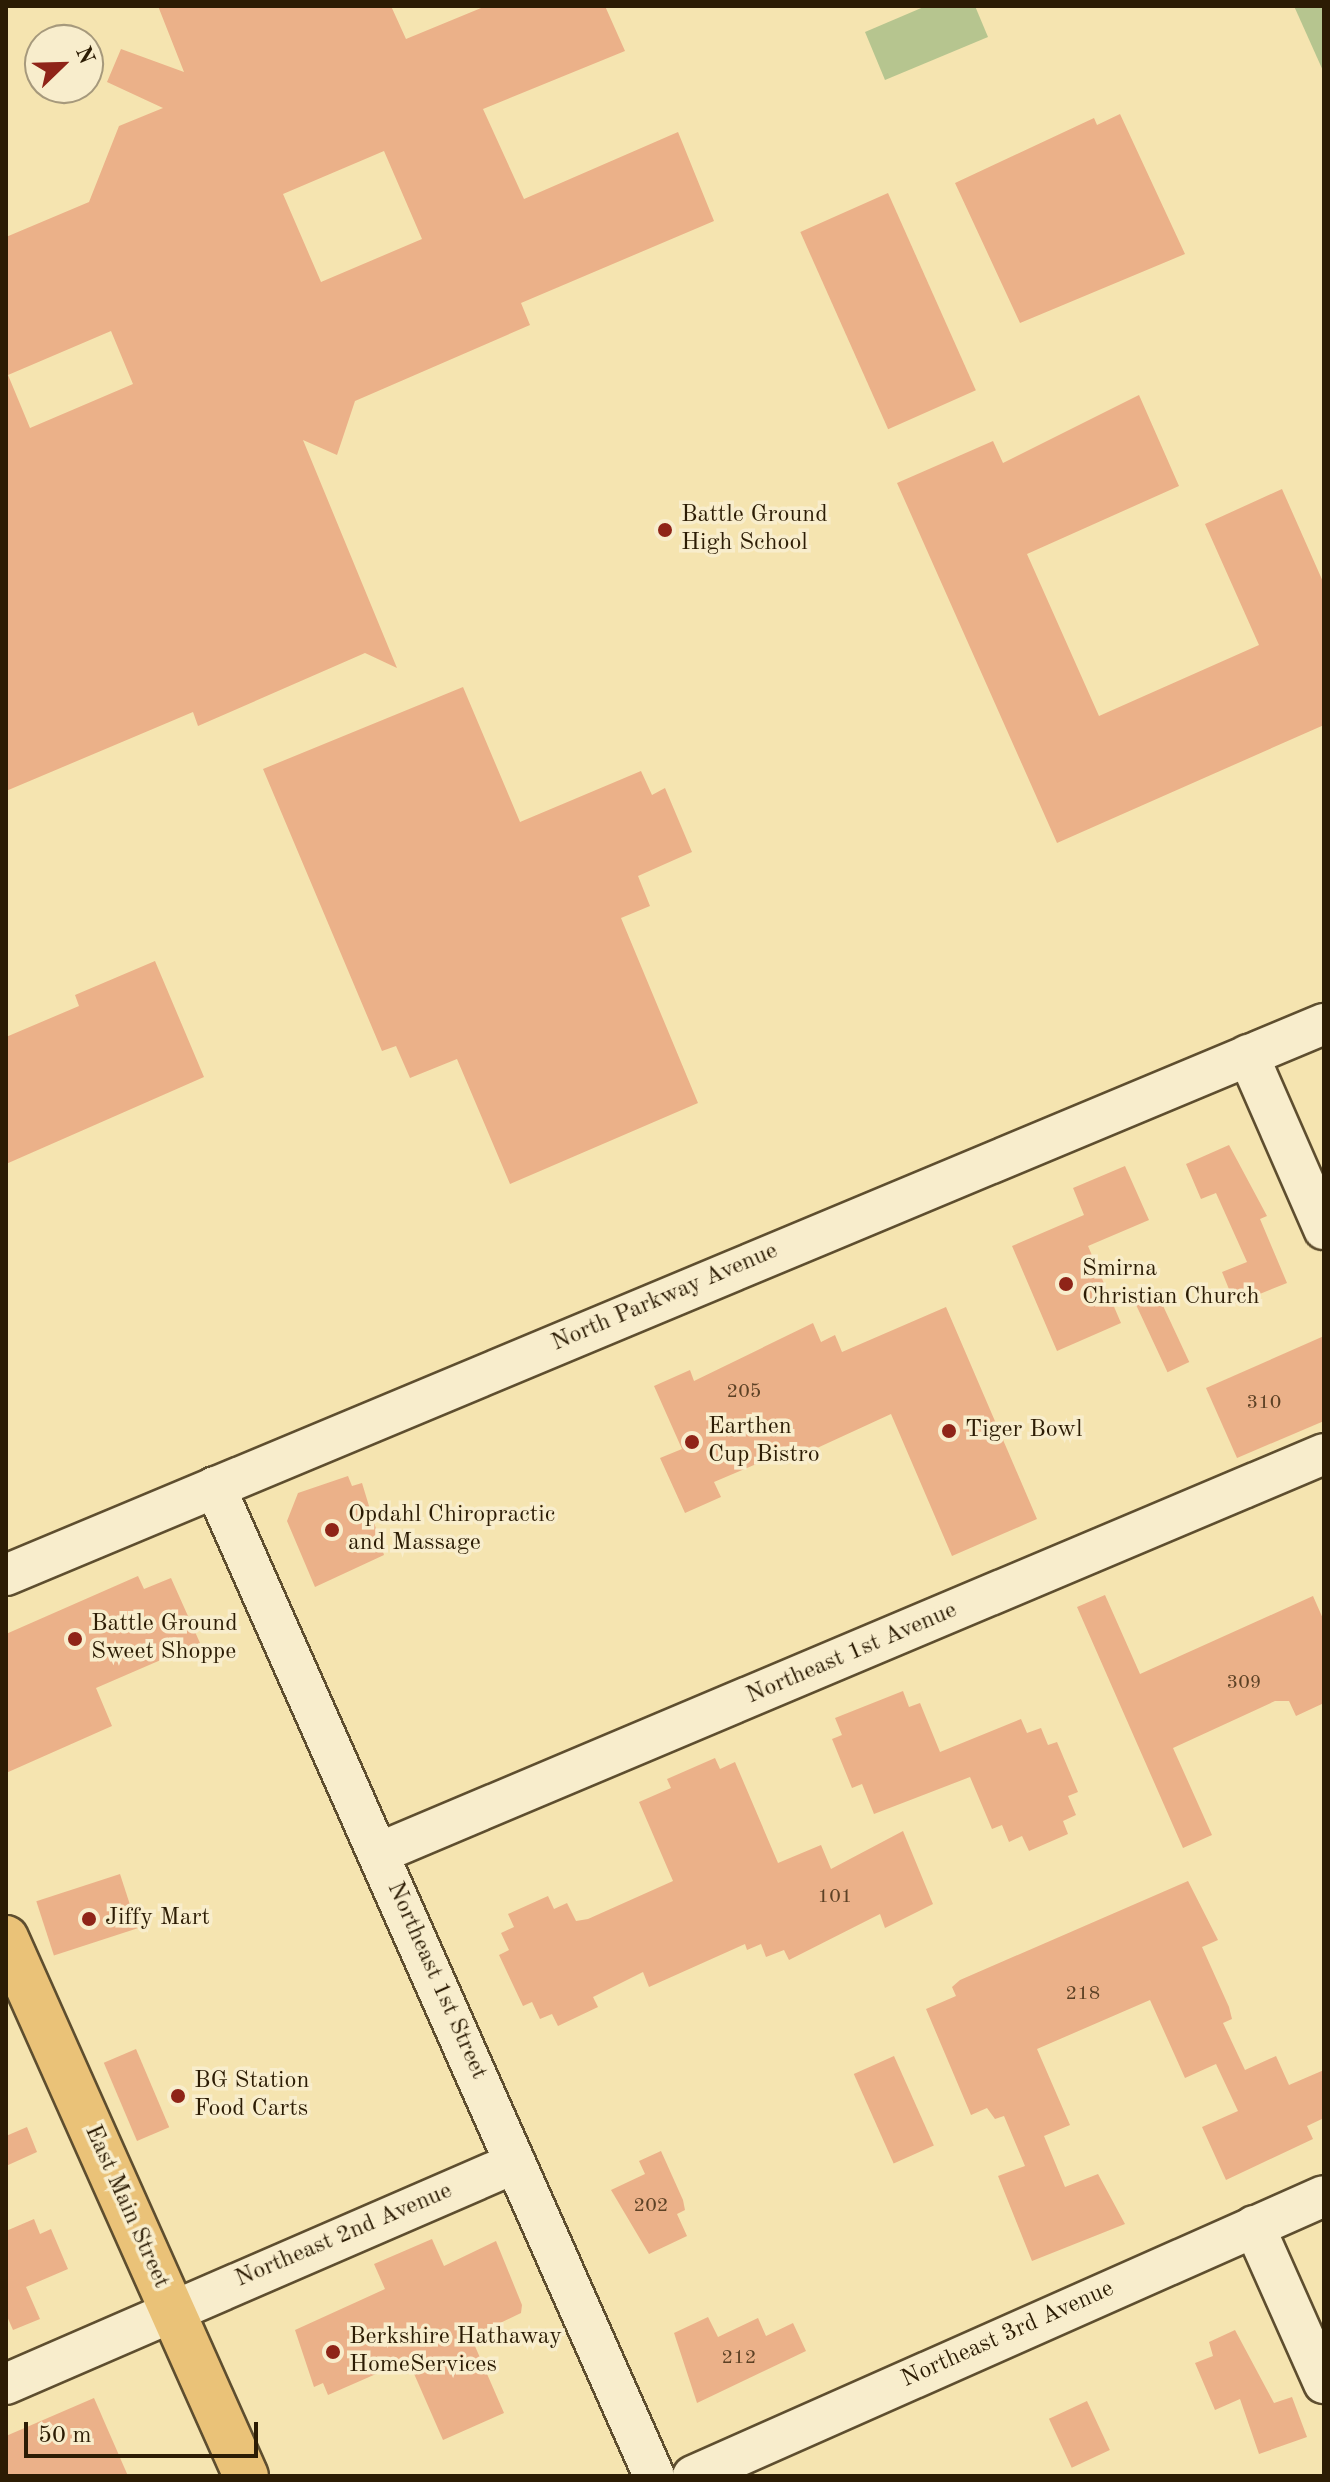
<!DOCTYPE html>
<html>
<head>
<meta charset="utf-8">
<style>
  body { margin:0 }
  #map { position:relative; width:1330px; height:2482px; overflow:hidden; background:#f5e4b0; font-family:"Old Standard TT",serif }
  div>[style] { position:absolute }
  [style*='--x'] { left:calc(var(--x)*1px); top:calc(var(--y)*1px); width:calc(var(--w)*1px); rotate:calc(var(--a)*1deg) }
  .green>* { inset:0; background:#b6c58f }
  .building>* { inset:0; background:#ebb189; transform-origin:0 0 }
  .roads { filter:drop-shadow(2px 0 #5e4e2f) drop-shadow(-2px 0 #5e4e2f) drop-shadow(0 2px #5e4e2f) drop-shadow(0 -2px #5e4e2f) }
  .minor>* { height:40px; margin:-20px; padding:0 20px; transform-origin:20px; border-radius:20px; background:#f8edcc }
  .major>* { height:44px; margin:-22px; padding:0 22px; transform-origin:22px; border-radius:22px; background:#eac278 }
  .dots>* { width:22px; height:22px; translate:-50% -50%; box-sizing:border-box; border:4px solid #f8edcc; border-radius:50% }
  span { translate:-50% -50%; white-space:nowrap; text-align:center; line-height:1.15; -webkit-text-stroke:7px #f8edcc; paint-order:stroke }
  .number-label { font-size:20px; color:#5c4125 }
  .number-label span { -webkit-text-stroke-width:0 }
  .poi-label { font-size:24px; color:#2c1c04 }
  .left { translate:0 -50%; text-align:left }
  .street-label { font-size:24px; color:#2c1c04 }
  .frame { position:absolute; inset:0; border:8px solid #2c1c04; pointer-events:none }
  .north { position:absolute; left:24px; top:24px; width:80px; height:80px; box-sizing:border-box; background:#f8edcc; border:2px solid #a6997c; border-radius:50%; rotate:67deg; font-size:22px; font-weight:700; line-height:32px; text-align:center; color:#2c1c04 }
  .north::after { content:''; display:block; margin:auto; width:28px; height:36px; background:#8f2418; clip-path:polygon(50% 0,100% 100%,50% 72%,0 100%) }
  .scale { position:absolute; left:24px; top:2422px; width:234px; height:36px; box-sizing:border-box; border:4px solid #2c1c04; border-top:0; padding-left:10px; font-size:24px; line-height:28px; white-space:nowrap; color:#2c1c04; -webkit-text-stroke:6px #f8edcc; paint-order:stroke }
</style>
</head>
<body>
<div id="map">
  <div class="green">
    <div style="clip-path:polygon(926px 6px,975px 6px,988px 37px,885px 80px,865px 32px)"></div>
    <div style="clip-path:polygon(1295px 6px,1324px 6px,1324px 73px,1294px 6px)"></div>
  </div>
  <div class="building">
    <div style="clip-path:polygon(evenodd,158px 6px,391px 6px,406px 39px,486px 6px,605px 6px,625px 51px,483px 109px,524px 199px,678px 132px,714px 221px,521px 303px,530px 325px,355px 401px,337px 455px,303px 440px,397px 668px,365px 653px,198px 726px,193px 712px,6px 791px,6px 237px,89px 202px,119px 126px,163px 108px,107px 82px,121px 49px,184px 72px,158px 6px,384px 151px,422px 239px,321px 282px,283px 194px,384px 151px,158px 6px,111px 331px,133px 384px,30px 428px,8px 375px,111px 331px)"></div>
    <div style="clip-path:polygon(1120px 114px,1185px 254px,1020px 323px,955px 183px,1094px 118px,1097px 125px)"></div>
    <div style="left:888px;top:193px;width:216px;height:96px;rotate:66deg"></div>
    <div style="clip-path:polygon(1139px 395px,1179px 486px,1027px 554px,1099px 716px,1259px 645px,1205px 524px,1282px 489px,1324px 584px,1324px 725px,1057px 843px,897px 483px,993px 441px,1003px 463px)"></div>
    <div style="clip-path:polygon(463px 687px,520px 822px,641px 771px,652px 795px,665px 788px,692px 852px,638px 876px,650px 906px,621px 918px,698px 1103px,510px 1184px,457px 1059px,410px 1078px,396px 1046px,382px 1051px,263px 769px)"></div>
    <div style="clip-path:polygon(155px 961px,204px 1077px,6px 1164px,6px 1037px,79px 1006px,75px 995px)"></div>
    <div style="clip-path:polygon(1229px 1145px,1267px 1216px,1260px 1219px,1287px 1283px,1235px 1304px,1222px 1272px,1247px 1262px,1216px 1193px,1201px 1199px,1186px 1164px)"></div>
    <div style="clip-path:polygon(1125px 1166px,1149px 1220px,1088px 1246px,1121px 1323px,1057px 1351px,1012px 1246px,1084px 1215px,1073px 1188px)"></div>
    <div style="left:1158px;top:1295px;width:74px;height:24px;rotate:65deg"></div>
    <div style="clip-path:polygon(946px 1307px,1037px 1519px,952px 1556px,891px 1414px,791px 1460px,787px 1451px,714px 1482px,721px 1497px,685px 1513px,660px 1458px,682px 1449px,654px 1386px,690px 1370px,694px 1381px,813px 1323px,821px 1342px,835px 1335px,842px 1352px)"></div>
    <div style="clip-path:polygon(1324px 1336px,1324px 1421px,1237px 1458px,1206px 1388px)"></div>
    <div style="clip-path:polygon(348px 1476px,352px 1486px,362px 1483px,384px 1555px,315px 1587px,287px 1521px,298px 1493px)"></div>
    <div style="clip-path:polygon(138px 1576px,144px 1589px,171px 1578px,200px 1643px,96px 1688px,112px 1726px,6px 1773px,6px 1634px)"></div>
    <div style="clip-path:polygon(1105px 1595px,1140px 1674px,1313px 1596px,1324px 1621px,1324px 1703px,1296px 1716px,1289px 1701px,1275px 1701px,1173px 1748px,1212px 1835px,1183px 1848px,1077px 1607px)"></div>
    <div style="clip-path:polygon(903px 1691px,909px 1707px,920px 1703px,940px 1752px,1021px 1719px,1027px 1733px,1041px 1728px,1048px 1745px,1057px 1742px,1078px 1792px,1068px 1796px,1076px 1815px,1063px 1821px,1068px 1834px,1029px 1851px,1022px 1836px,1009px 1842px,1002px 1825px,992px 1829px,970px 1777px,874px 1814px,862px 1784px,852px 1788px,832px 1739px,842px 1735px,835px 1718px)"></div>
    <div style="clip-path:polygon(715px 1758px,720px 1769px,735px 1762px,778px 1863px,821px 1845px,831px 1869px,903px 1831px,933px 1904px,885px 1928px,880px 1914px,789px 1960px,784px 1950px,766px 1957px,761px 1944px,747px 1950px,745px 1944px,649px 1987px,643px 1972px,593px 1997px,598px 2007px,558px 2026px,552px 2014px,540px 2019px,532px 2002px,523px 2006px,499px 1955px,509px 1950px,501px 1933px,514px 1927px,508px 1914px,548px 1896px,554px 1909px,567px 1903px,576px 1921px,588px 1919px,673px 1881px,639px 1802px,671px 1788px,667px 1779px)"></div>
    <div style="left:120px;top:1874px;width:57px;height:88px;rotate:72deg"></div>
    <div style="clip-path:polygon(1188px 1881px,1218px 1940px,1202px 1947px,1229px 2007px,1232px 2019px,1223px 2023px,1245px 2070px,1276px 2056px,1289px 2085px,1324px 2070px,1324px 2118px,1307px 2126px,1313px 2139px,1226px 2180px,1202px 2127px,1238px 2111px,1216px 2064px,1185px 2078px,1150px 2000px,1037px 2049px,1070px 2125px,1044px 2136px,1065px 2187px,1098px 2174px,1125px 2224px,1032px 2261px,998px 2176px,1025px 2166px,1004px 2116px,995px 2119px,987px 2108px,971px 2115px,926px 2009px,956px 1996px,952px 1987px,960px 1980px)"></div>
    <div style="left:136px;top:2049px;width:85px;height:35px;rotate:67deg"></div>
    <div style="left:894px;top:2056px;width:98px;height:44px;rotate:66deg"></div>
    <div style="clip-path:polygon(27px 2127px,37px 2152px,6px 2166px,6px 2136px)"></div>
    <div style="clip-path:polygon(661px 2151px,683px 2200px,685px 2210px,677px 2214px,687px 2236px,649px 2254px,611px 2190px,645px 2174px,639px 2161px)"></div>
    <div style="clip-path:polygon(34px 2219px,40px 2234px,51px 2229px,68px 2269px,26px 2287px,40px 2319px,13px 2330px,6px 2314px,6px 2231px)"></div>
    <div style="clip-path:polygon(432px 2239px,444px 2266px,496px 2241px,522px 2305px,521px 2313px,471px 2337px,504px 2413px,443px 2440px,408px 2360px,328px 2395px,323px 2383px,314px 2387px,295px 2330px,385px 2289px,374px 2264px)"></div>
    <div style="clip-path:polygon(708px 2317px,718px 2337px,758px 2318px,766px 2336px,793px 2323px,806px 2351px,697px 2403px,674px 2333px)"></div>
    <div style="clip-path:polygon(1235px 2330px,1274px 2403px,1292px 2397px,1307px 2437px,1259px 2454px,1240px 2399px,1215px 2410px,1195px 2363px,1213px 2356px,1209px 2342px)"></div>
    <div style="clip-path:polygon(94px 2398px,128px 2476px,6px 2476px,6px 2436px)"></div>
    <div style="left:1087px;top:2401px;width:54px;height:42px;rotate:65deg"></div>
  </div>
  <div class="roads">
    <div class="minor">
      <div style="--x:1248;--y:1055;--w:190;--a:66.4"></div>
      <div style="--x:215;--y:1487;--w:1082;--a:66.06"></div>
      <div style="--x:6;--y:1575;--w:1429;--a:-22.69"></div>
      <div style="--x:379;--y:1853;--w:1026;--a:-22.89"></div>
      <div style="--x:1254;--y:2226;--w:172;--a:66"></div>
      <div style="--x:6;--y:2384;--w:555;--a:-23.47"></div>
      <div style="--x:693;--y:2476;--w:690;--a:-23.93"></div>
    </div>
    <div class="major">
      <div style="--x:6;--y:1938;--w:589;--a:65.96"></div>
    </div>
  </div>
  <div class="dots">
    <div style="left:665px;top:530px;background:#8f2418"></div>
    <div style="left:1066px;top:1284px;background:#8f2418"></div>
    <div style="left:949px;top:1431px;background:#8f2418"></div>
    <div style="left:692px;top:1442px;background:#8f2418"></div>
    <div style="left:332px;top:1530px;background:#8f2418"></div>
    <div style="left:75px;top:1639px;background:#8f2418"></div>
    <div style="left:89px;top:1919px;background:#8f2418"></div>
    <div style="left:178px;top:2096px;background:#8f2418"></div>
    <div style="left:333px;top:2352px;background:#8f2418"></div>
  </div>
  <div class="number-label">
    <span style="left:744px;top:1392px">205</span>
    <span style="left:1264px;top:1403px">310</span>
    <span style="left:1244px;top:1683px">309</span>
    <span style="left:835px;top:1897px">101</span>
    <span style="left:1083px;top:1994px">218</span>
    <span style="left:651px;top:2206px">202</span>
    <span style="left:739px;top:2358px">212</span>
  </div>
  <div class="poi-label">
    <span class="left" style="left:681px;top:530px">Battle Ground<br>High School</span>
    <span class="left" style="left:1082px;top:1284px">Smirna<br>Christian Church</span>
    <span class="left" style="left:708px;top:1442px">Earthen<br>Cup Bistro</span>
    <span class="left" style="left:965px;top:1431px">Tiger Bowl</span>
    <span class="left" style="left:348px;top:1530px">Opdahl Chiropractic<br>and Massage</span>
    <span class="left" style="left:91px;top:1639px">Battle Ground<br>Sweet Shoppe</span>
    <span class="left" style="left:105px;top:1919px">Jiffy Mart</span>
    <span class="left" style="left:194px;top:2096px">BG Station<br>Food Carts</span>
    <span class="left" style="left:349px;top:2352px">Berkshire Hathaway<br>HomeServices</span>
  </div>
  <div class="street-label">
    <span style="left:665px;top:1298px;rotate:-23deg">North Parkway Avenue</span>
    <span style="left:852px;top:1654px;rotate:-23deg">Northeast 1st Avenue</span>
    <span style="left:436px;top:1981px;rotate:66deg">Northeast 1st Street</span>
    <span style="left:126px;top:2207px;rotate:66deg">East Main Street</span>
    <span style="left:344px;top:2236px;rotate:-23deg">Northeast 2nd Avenue</span>
    <span style="left:1008px;top:2335px;rotate:-24deg">Northeast 3rd Avenue</span>
  </div>
  <div class="frame"></div>
  <div class="north">N</div>
  <div class="scale">50 m</div>
</div>
</body>
</html>
